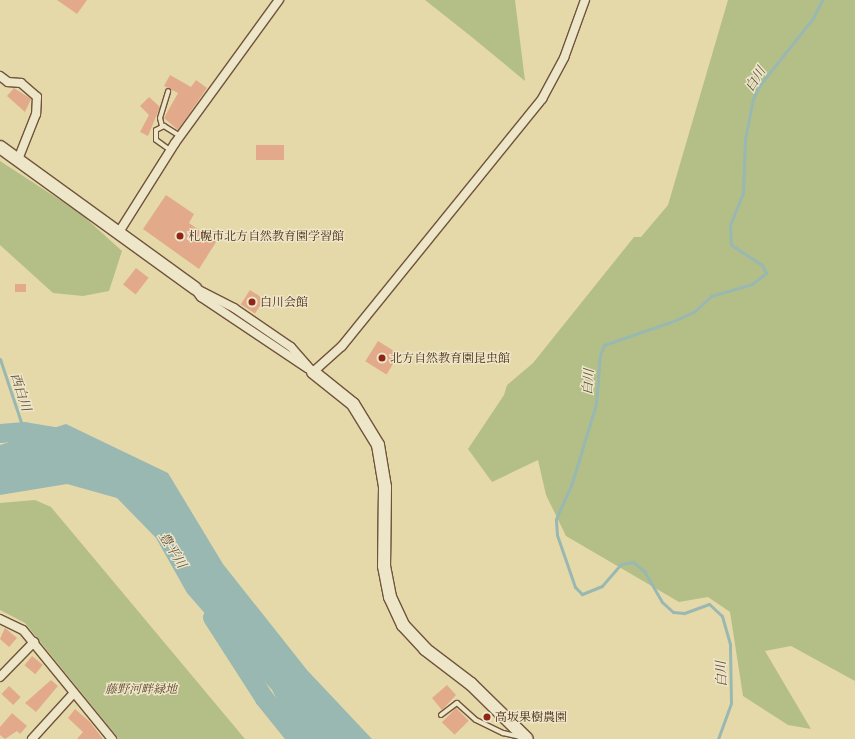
<!DOCTYPE html>
<html>
<head>
<meta charset="utf-8">
<style>
  body { margin:0 }
  #map { position:relative; width:855px; height:739px; overflow:hidden; background:#e5d9aa; font-family:"Libre Caslon Text","Noto Serif JP",serif }
  div>[style] { position:absolute }
  [style*='--x'] { left:calc(var(--x)*1px); top:calc(var(--y)*1px); width:calc(var(--w)*1px); rotate:calc(var(--a)*1deg) }
  .green>* { inset:0; background:#b4bf88 }
  .water>* { inset:0; background:#99b8b2 }
  .stream>* { height:3px; margin:-1.5px; padding:0 1.5px; transform-origin:1.5px; border-radius:1.5px; background:#99b8b2 }
  .river>* { height:19px; margin:-9.5px; padding:0 9.5px; transform-origin:9.5px; border-radius:9.5px; background:#99b8b2 }
  .building>* { inset:0; background:#e2aa8a; transform-origin:0 0 }
  .roads { filter:drop-shadow(1px 0 #70543b) drop-shadow(-1px 0 #70543b) drop-shadow(0 1px #70543b) drop-shadow(0 -1px #70543b) }
  .lane>* { height:4px; margin:-2px; padding:0 2px; transform-origin:2px; border-radius:2px; background:#eee6c8 }
  .street>* { height:8px; margin:-4px; padding:0 4px; transform-origin:4px; border-radius:4px; background:#eee6c8 }
  .secondary>* { height:12px; margin:-6px; padding:0 6px; transform-origin:6px; border-radius:6px; background:#eee6c8 }
  .dots>* { width:11px; height:11px; translate:-50% -50%; box-sizing:border-box; border:2px solid #eee6c8; border-radius:50% }
  span { translate:-50% -50%; white-space:nowrap; text-align:center; line-height:1.15; -webkit-text-stroke:3px #eee6c8; paint-order:stroke }
  .poi-label { font-size:12px; color:#492816 }
  .left { translate:0 -50%; text-align:left }
  .park-label { font-size:12px; color:#5e462d; font-style:italic }
  .water-label { font-size:13px; color:#5d4c3d; font-style:italic }
</style>
</head>
<body>
<div id="map">
  <div class="green">
    <div style="clip-path:polygon(425px 0,515px 0,525px 81px,473px 38px)"></div>
    <div style="clip-path:polygon(728px 0,855px 0,855px 681px,791px 646px,765px 651px,811px 729px,788px 725px,743px 696px,730px 612px,708px 597px,679px 602px,566px 536px,546px 495px,538px 460px,492px 482px,468px 449px,504px 395px,507px 385px,533px 363px,634px 237px,641px 237px,668px 205px)"></div>
    <div style="clip-path:polygon(0 161px,80px 213px,122px 251px,109px 291px,83px 296px,53px 293px,0 245px)"></div>
    <div style="clip-path:polygon(35px 500px,51px 507px,245px 739px,119px 739px,25px 623px,0 610px,0 503px)"></div>
  </div>
  <div class="water">
    <div style="clip-path:polygon(66px 424px,168px 473px,223px 564px,307px 670px,372px 739px,298px 739px,272px 690px,187px 593px,156px 538px,117px 498px,67px 484px,0 495px,0 445px)"></div>
  </div>
  <div class="stream">
    <div style="--x:0;--y:359;--w:76;--a:71.6"></div>
    <div style="--x:718;--y:739;--w:38;--a:-70"></div>
    <div style="--x:731;--y:703;--w:59;--a:-91"></div>
    <div style="--x:730;--y:644;--w:29;--a:-106"></div>
    <div style="--x:722;--y:616;--w:18;--a:-137"></div>
    <div style="--x:709;--y:604;--w:27;--a:160"></div>
    <div style="--x:684;--y:613;--w:11;--a:-175"></div>
    <div style="--x:673;--y:612;--w:15;--a:-138"></div>
    <div style="--x:662;--y:602;--w:36;--a:-120"></div>
    <div style="--x:644;--y:571;--w:14;--a:-141"></div>
    <div style="--x:633;--y:562;--w:12;--a:171"></div>
    <div style="--x:621;--y:564;--w:29;--a:131"></div>
    <div style="--x:602;--y:586;--w:22;--a:158"></div>
    <div style="--x:582;--y:594;--w:10;--a:-135"></div>
    <div style="--x:575;--y:587;--w:55;--a:-109.1"></div>
    <div style="--x:557;--y:535;--w:16;--a:-94"></div>
    <div style="--x:556;--y:519;--w:36;--a:-66"></div>
    <div style="--x:571;--y:486;--w:86;--a:-73"></div>
    <div style="--x:596;--y:404;--w:49;--a:-85.3"></div>
    <div style="--x:600;--y:355;--w:11;--a:-68"></div>
    <div style="--x:604;--y:345;--w:76;--a:-19.1"></div>
    <div style="--x:676;--y:320;--w:21;--a:-25"></div>
    <div style="--x:695;--y:311;--w:22;--a:-43"></div>
    <div style="--x:711;--y:296;--w:43;--a:-16.3"></div>
    <div style="--x:752;--y:284;--w:18;--a:-38"></div>
    <div style="--x:766;--y:273;--w:9;--a:-117"></div>
    <div style="--x:762;--y:265;--w:37;--a:-147"></div>
    <div style="--x:731;--y:245;--w:20;--a:-93"></div>
    <div style="--x:730;--y:225;--w:35;--a:-68"></div>
    <div style="--x:743;--y:192;--w:53;--a:-87.8"></div>
    <div style="--x:745;--y:139;--w:41;--a:-78.7"></div>
    <div style="--x:753;--y:99;--w:14;--a:-65"></div>
    <div style="--x:759;--y:86;--w:87;--a:-51.5"></div>
    <div style="--x:813;--y:18;--w:20;--a:-63"></div>
  </div>
  <div class="river">
    <div style="--x:0;--y:433;--w:24;--a:-5"></div>
    <div style="--x:24;--y:431;--w:43;--a:9.5"></div>
    <div style="--x:212;--y:617;--w:96;--a:57.3"></div>
    <div style="--x:264;--y:698;--w:53;--a:51.2"></div>
  </div>
  <div class="building">
    <div style="clip-path:polygon(57px 0,87px 0,77px 14px)"></div>
    <div style="clip-path:polygon(170px 75px,191px 87px,196px 80px,207px 88px,178px 130px,164px 118px,178px 93px,164px 86px)"></div>
    <div style="clip-path:polygon(14px 88px,31px 99px,25px 112px,7px 96px)"></div>
    <div style="clip-path:polygon(149px 97px,160px 107px,148px 136px,140px 132px,149px 115px,140px 106px)"></div>
    <div style="left:256px;top:145px;width:28px;height:15px"></div>
    <div style="clip-path:polygon(166px 195px,194px 214px,189px 223px,216px 242px,199px 269px,143px 229px)"></div>
    <div style="left:136px;top:268px;width:16px;height:21px;rotate:38deg"></div>
    <div style="left:15px;top:284px;width:11px;height:8px"></div>
    <div style="left:250px;top:290px;width:17px;height:17px;rotate:33deg"></div>
    <div style="left:378px;top:341px;width:25px;height:24px;rotate:32deg"></div>
    <div style="clip-path:polygon(5px 628px,17px 638px,9px 647px,0 639px)"></div>
    <div style="left:32px;top:656px;width:14px;height:12px;rotate:39deg"></div>
    <div style="clip-path:polygon(51px 680px,58px 686px,36px 712px,25px 703px)"></div>
    <div style="clip-path:polygon(447px 685px,456px 695px,442px 710px,432px 698px)"></div>
    <div style="left:9px;top:686px;width:16px;height:11px;rotate:43deg"></div>
    <div style="left:456px;top:708px;width:18px;height:20px;rotate:45deg"></div>
    <div style="clip-path:polygon(75px 709px,90px 722px,103px 739px,77px 739px,83px 732px,68px 718px)"></div>
    <div style="clip-path:polygon(12px 713px,27px 726px,20px 734px,17px 731px,5px 739px,0 735px,0 727px)"></div>
  </div>
  <div class="roads">
    <div class="lane">
      <div style="--x:162;--y:126;--w:8;--a:-104"></div>
      <div style="--x:160;--y:118;--w:28;--a:-73"></div>
      <div style="--x:170;--y:150;--w:17;--a:-144"></div>
      <div style="--x:156;--y:140;--w:10;--a:-90"></div>
      <div style="--x:156;--y:130;--w:9;--a:-27"></div>
      <div style="--x:164;--y:126;--w:19;--a:32"></div>
      <div style="--x:441;--y:715;--w:20;--a:-37"></div>
      <div style="--x:457;--y:703;--w:25;--a:42"></div>
      <div style="--x:476;--y:720;--w:30;--a:26"></div>
      <div style="--x:503;--y:733;--w:17;--a:13"></div>
    </div>
    <div class="street">
      <div style="--x:0;--y:76;--w:10;--a:37"></div>
      <div style="--x:8;--y:82;--w:13;--a:4"></div>
      <div style="--x:21;--y:83;--w:21;--a:41"></div>
      <div style="--x:37;--y:97;--w:17;--a:93"></div>
      <div style="--x:36;--y:114;--w:46;--a:111.6"></div>
      <div style="--x:119;--y:232;--w:105;--a:-57.8"></div>
      <div style="--x:175;--y:143;--w:177;--a:-54"></div>
      <div style="--x:195;--y:288;--w:44;--a:27.1"></div>
      <div style="--x:234;--y:308;--w:69;--a:34.4"></div>
      <div style="--x:291;--y:347;--w:33;--a:49"></div>
      <div style="--x:195;--y:289;--w:10;--a:53"></div>
      <div style="--x:201;--y:297;--w:128;--a:33.8"></div>
      <div style="--x:313;--y:372;--w:39;--a:-42"></div>
      <div style="--x:342;--y:346;--w:318;--a:-51"></div>
      <div style="--x:542;--y:99;--w:47;--a:-61.8"></div>
      <div style="--x:564;--y:58;--w:62;--a:-70.1"></div>
      <div style="--x:0;--y:619;--w:25;--a:26"></div>
      <div style="--x:23;--y:630;--w:141;--a:50.8"></div>
      <div style="--x:0;--y:677;--w:49;--a:-45.8"></div>
      <div style="--x:32;--y:739;--w:61;--a:-47.7"></div>
    </div>
    <div class="secondary">
      <div style="--x:0;--y:147;--w:241;--a:35.9"></div>
      <div style="--x:313;--y:372;--w:51;--a:38.7"></div>
      <div style="--x:353;--y:404;--w:48;--a:58.6"></div>
      <div style="--x:378;--y:445;--w:43;--a:80.5"></div>
      <div style="--x:385;--y:487;--w:79;--a:90.7"></div>
      <div style="--x:384;--y:566;--w:32;--a:79"></div>
      <div style="--x:390;--y:597;--w:31;--a:65"></div>
      <div style="--x:403;--y:625;--w:33;--a:47"></div>
      <div style="--x:425;--y:649;--w:58;--a:37.3"></div>
      <div style="--x:471;--y:684;--w:78;--a:44.5"></div>
    </div>
  </div>
  <div class="dots">
    <div style="left:180px;top:236px;background:#8f2418"></div>
    <div style="left:252px;top:302px;background:#8f2418"></div>
    <div style="left:382px;top:358px;background:#8f2418"></div>
    <div style="left:487px;top:717px;background:#8f2418"></div>
  </div>
  <div class="poi-label">
    <span class="left" style="left:188px;top:236px">札幌市北方自然教育園学習館</span>
    <span class="left" style="left:260px;top:302px">白川会館</span>
    <span class="left" style="left:390px;top:358px">北方自然教育園昆虫館</span>
    <span class="left" style="left:495px;top:717px">高坂果樹農園</span>
  </div>
  <div class="park-label">
    <span style="left:141px;top:689px">藤野河畔緑地</span>
  </div>
  <div class="water-label">
    <span style="left:755px;top:79px;rotate:-57deg">白川</span>
    <span style="left:588px;top:382px;rotate:-86deg">白川</span>
    <span style="left:21px;top:392px;rotate:72deg">西白川</span>
    <span style="left:173px;top:550px;rotate:58deg">豊平川</span>
    <span style="left:721px;top:674px;rotate:-92deg">白川</span>
  </div>
</div>
</body>
</html>
